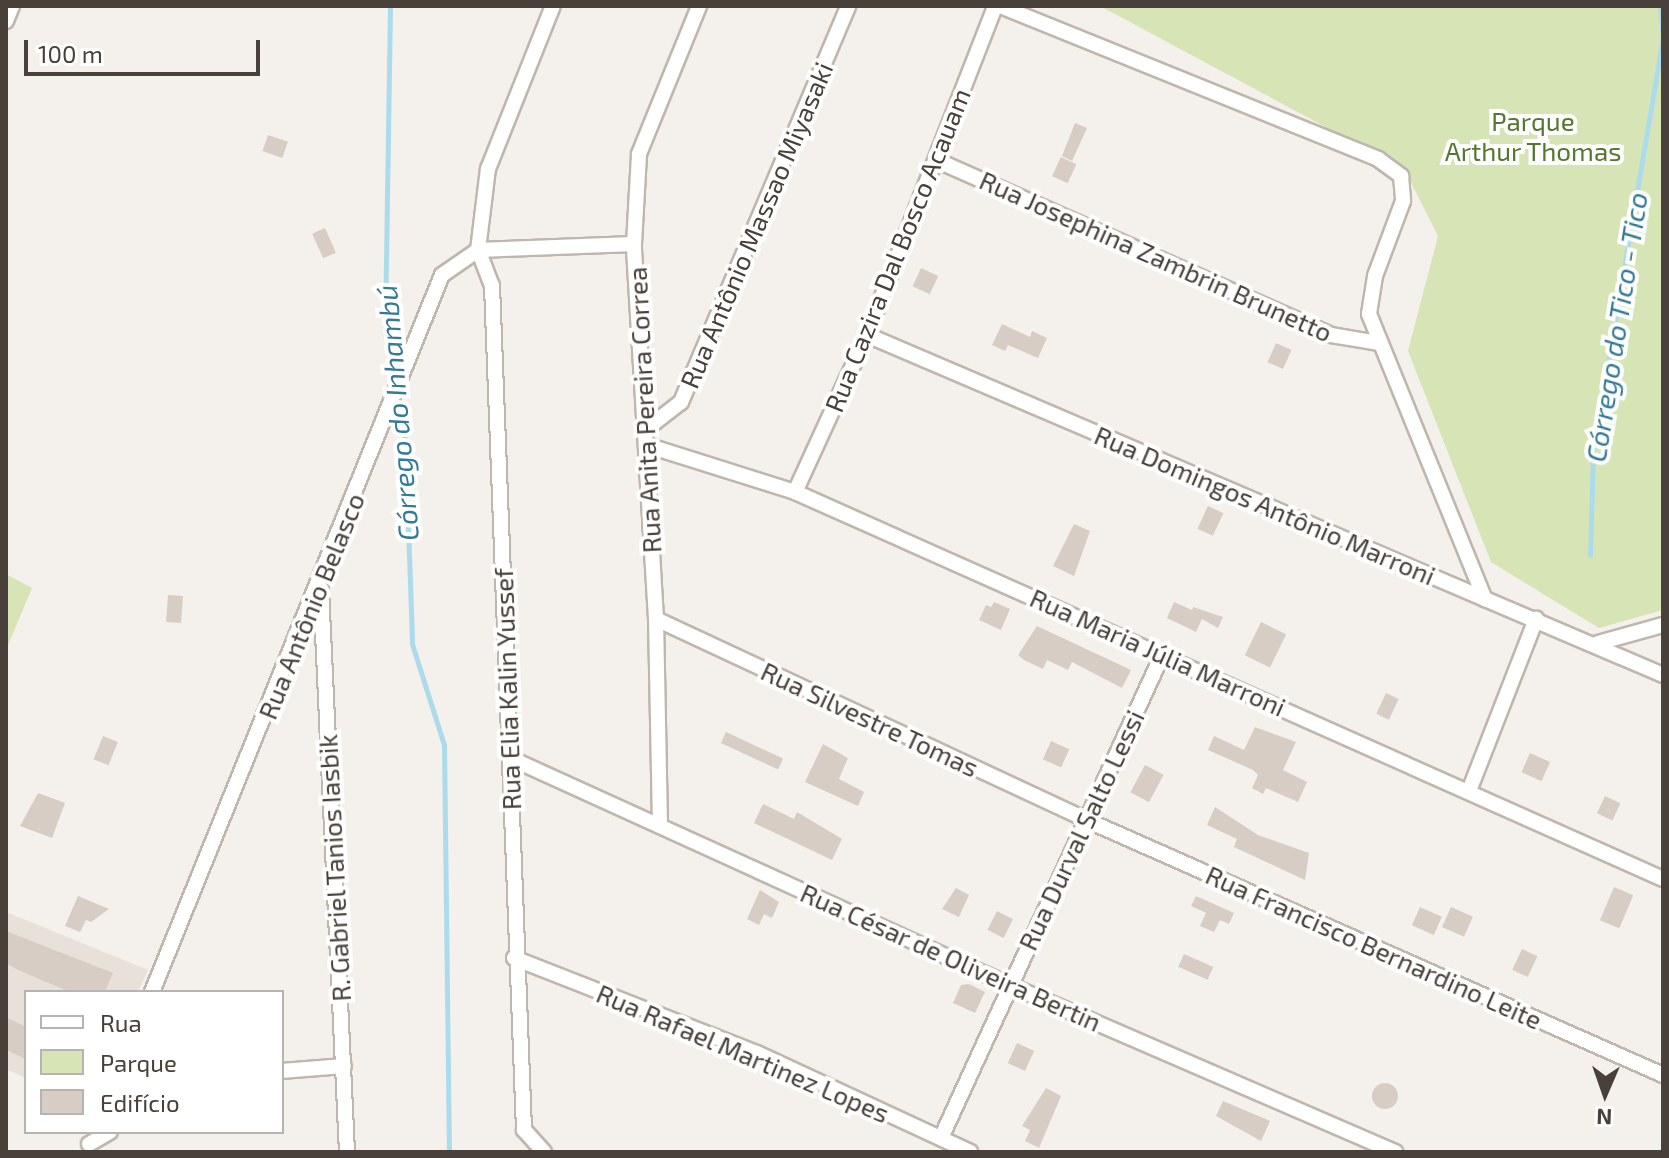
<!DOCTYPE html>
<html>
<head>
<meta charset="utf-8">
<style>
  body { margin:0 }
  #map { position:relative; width:1669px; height:1158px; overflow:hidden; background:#f4f0eb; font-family:"Exo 2",sans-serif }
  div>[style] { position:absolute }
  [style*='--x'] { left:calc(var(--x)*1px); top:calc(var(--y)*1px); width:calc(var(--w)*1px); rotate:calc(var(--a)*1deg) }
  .residential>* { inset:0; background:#e8e1d9 }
  .green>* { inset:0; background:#d7e5b6 }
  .stream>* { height:5px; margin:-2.5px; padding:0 2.5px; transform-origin:2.5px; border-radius:2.5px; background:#acdbec }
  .building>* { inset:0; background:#d8cdc4; transform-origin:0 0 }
  .round { border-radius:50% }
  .roads { filter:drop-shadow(2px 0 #bfb6ad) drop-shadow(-2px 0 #bfb6ad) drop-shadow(0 2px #bfb6ad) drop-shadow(0 -2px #bfb6ad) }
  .street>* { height:14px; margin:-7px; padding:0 7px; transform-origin:7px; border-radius:7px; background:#fff }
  span { translate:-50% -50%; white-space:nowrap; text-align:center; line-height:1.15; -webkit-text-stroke:8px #fff; paint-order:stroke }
  .park-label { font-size:26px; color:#55772f }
  .street-label { font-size:26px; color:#484039 }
  .water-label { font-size:28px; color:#327a96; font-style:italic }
  .frame { position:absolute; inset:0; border:8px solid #484039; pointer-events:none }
  .legend { position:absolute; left:24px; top:990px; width:260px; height:144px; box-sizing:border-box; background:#fff; border:2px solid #b6b3b0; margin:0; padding:10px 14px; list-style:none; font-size:24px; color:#484039 }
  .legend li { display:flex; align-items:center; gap:16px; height:40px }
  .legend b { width:40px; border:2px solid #b6b3b0 }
  .north { position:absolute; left:1565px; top:1054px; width:80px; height:80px; -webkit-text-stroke:6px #fff; paint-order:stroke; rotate:182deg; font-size:22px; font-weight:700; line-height:32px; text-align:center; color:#484039 }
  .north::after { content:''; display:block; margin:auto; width:28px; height:36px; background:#484039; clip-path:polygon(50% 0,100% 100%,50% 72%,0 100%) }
  .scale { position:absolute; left:24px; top:40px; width:236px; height:36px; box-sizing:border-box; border:4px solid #484039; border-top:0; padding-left:10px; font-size:24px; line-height:28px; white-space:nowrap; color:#484039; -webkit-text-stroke:6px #fff; paint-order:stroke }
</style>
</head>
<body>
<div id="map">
  <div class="residential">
    <div style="clip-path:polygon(6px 912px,148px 970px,138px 992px,26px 992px,26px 1078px,6px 1069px)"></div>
  </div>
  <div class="green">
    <div style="clip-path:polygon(1100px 6px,1663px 6px,1663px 610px,1599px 628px,1491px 562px,1408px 351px,1438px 236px,1404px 169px)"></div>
    <div style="clip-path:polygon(6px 574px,32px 588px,6px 650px)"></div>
  </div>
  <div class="stream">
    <div style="--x:390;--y:6;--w:329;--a:90.9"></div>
    <div style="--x:385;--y:335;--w:47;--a:78.9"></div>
    <div style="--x:397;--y:399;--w:42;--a:79"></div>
    <div style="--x:405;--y:440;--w:204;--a:88"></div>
    <div style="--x:412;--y:644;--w:106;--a:72.4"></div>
    <div style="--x:444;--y:745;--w:407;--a:89.3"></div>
    <div style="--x:1590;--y:555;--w:104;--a:-88.3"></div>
    <div style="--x:1593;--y:451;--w:419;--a:-80.4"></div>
    <div style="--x:1663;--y:38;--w:32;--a:-95"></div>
  </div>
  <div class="building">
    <div style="clip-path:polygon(1075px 123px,1087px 128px,1072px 161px,1062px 156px)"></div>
    <div style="left:268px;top:135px;width:21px;height:17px;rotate:19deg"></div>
    <div style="left:1061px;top:157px;width:17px;height:21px;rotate:25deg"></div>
    <div style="left:325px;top:228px;width:27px;height:14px;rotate:66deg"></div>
    <div style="left:921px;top:268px;width:19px;height:20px;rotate:25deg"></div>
    <div style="clip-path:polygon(1002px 324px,1030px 337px,1032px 331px,1047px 338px,1038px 358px,1008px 345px,1005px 351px,992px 345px)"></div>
    <div style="left:1276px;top:343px;width:17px;height:21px;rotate:24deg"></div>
    <div style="left:1208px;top:506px;width:17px;height:25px;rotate:25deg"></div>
    <div style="clip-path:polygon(1074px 524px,1090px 531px,1074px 576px,1053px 566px)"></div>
    <div style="left:168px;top:595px;width:15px;height:27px;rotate:4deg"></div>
    <div style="clip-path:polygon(994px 602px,1010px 609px,1001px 630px,979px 620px,986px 605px,991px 607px)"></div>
    <div style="clip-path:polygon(1174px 602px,1192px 610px,1193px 607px,1223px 617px,1218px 628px,1202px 619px,1196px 632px,1167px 618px)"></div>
    <div style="left:1261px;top:622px;width:28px;height:37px;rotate:26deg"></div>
    <div style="clip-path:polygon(1037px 626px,1131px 670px,1122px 688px,1072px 662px,1068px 670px,1047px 660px,1043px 669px,1024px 660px,1018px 655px)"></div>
    <div style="left:1386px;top:693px;width:14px;height:23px;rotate:25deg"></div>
    <div style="clip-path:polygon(1255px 727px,1296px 742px,1283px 770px,1307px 782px,1298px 802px,1266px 788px,1263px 794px,1252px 788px,1258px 775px,1253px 770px,1208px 750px,1214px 736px,1244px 750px)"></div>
    <div style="left:726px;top:732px;width:63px;height:12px;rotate:25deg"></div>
    <div style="left:103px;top:736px;width:16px;height:25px;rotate:22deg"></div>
    <div style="left:1051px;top:741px;width:20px;height:20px;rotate:24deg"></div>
    <div style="clip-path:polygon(823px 744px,848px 758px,839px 779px,864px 792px,858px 806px,805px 782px)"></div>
    <div style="left:1530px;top:753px;width:22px;height:21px;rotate:24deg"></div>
    <div style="left:1145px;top:765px;width:21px;height:31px;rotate:28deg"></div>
    <div style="clip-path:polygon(38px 793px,65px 803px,52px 838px,20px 826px)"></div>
    <div style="left:1605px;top:796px;width:17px;height:19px;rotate:25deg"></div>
    <div style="clip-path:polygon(763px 804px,794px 819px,797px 812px,842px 839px,832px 860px,754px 823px)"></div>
    <div style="clip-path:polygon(1215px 807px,1258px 835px,1309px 853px,1305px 880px,1234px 847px,1237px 839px,1207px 825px)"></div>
    <div style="left:1614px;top:887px;width:21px;height:36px;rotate:23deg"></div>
    <div style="clip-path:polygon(956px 888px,969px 895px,959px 917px,942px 909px)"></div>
    <div style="clip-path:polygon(760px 890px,779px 902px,772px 918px,764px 914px,759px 925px,747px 919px)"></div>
    <div style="clip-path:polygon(78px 896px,109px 909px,91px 922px,86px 920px,80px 932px,65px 926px)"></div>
    <div style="clip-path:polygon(1196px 896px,1234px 913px,1229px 924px,1220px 920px,1214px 932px,1200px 926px,1206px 913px,1191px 906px)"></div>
    <div style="left:1420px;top:907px;width:24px;height:20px;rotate:24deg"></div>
    <div style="left:1451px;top:907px;width:24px;height:22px;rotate:24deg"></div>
    <div style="left:997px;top:911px;width:18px;height:21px;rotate:27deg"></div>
    <div style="clip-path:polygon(6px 931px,113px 973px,105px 992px,70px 992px,18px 970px,6px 963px)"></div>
    <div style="left:1522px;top:949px;width:17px;height:23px;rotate:25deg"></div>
    <div style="left:1184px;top:954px;width:32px;height:14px;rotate:24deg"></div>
    <div style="clip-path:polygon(969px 984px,985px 992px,975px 1013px,953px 1003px,961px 985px)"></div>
    <div style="clip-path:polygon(6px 1017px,26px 1027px,26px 1059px,6px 1050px)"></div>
    <div style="left:1017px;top:1043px;width:19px;height:22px;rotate:25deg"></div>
    <div class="round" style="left:1372px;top:1083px;width:26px;height:26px"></div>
    <div style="clip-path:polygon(1046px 1088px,1061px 1096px,1039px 1148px,1025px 1141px,1030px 1130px,1022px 1126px)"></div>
    <div style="clip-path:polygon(1223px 1101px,1270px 1121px,1261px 1141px,1216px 1116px)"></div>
  </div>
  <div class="roads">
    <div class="street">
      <div style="--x:1000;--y:6;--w:408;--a:22"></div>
      <div style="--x:1378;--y:159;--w:29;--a:36"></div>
      <div style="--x:1401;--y:176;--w:25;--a:85"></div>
      <div style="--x:1403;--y:201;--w:80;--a:110.5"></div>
      <div style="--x:1375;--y:276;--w:38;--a:99"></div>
      <div style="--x:1369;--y:314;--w:308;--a:67.9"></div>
      <div style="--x:6;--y:21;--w:16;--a:-68"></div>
      <div style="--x:936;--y:160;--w:432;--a:23.9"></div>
      <div style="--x:1331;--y:335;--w:49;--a:9.5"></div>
      <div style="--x:867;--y:335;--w:866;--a:23.13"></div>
      <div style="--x:645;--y:430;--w:46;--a:-37.9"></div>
      <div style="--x:681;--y:402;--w:430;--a:-67.1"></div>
      <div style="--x:646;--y:445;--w:156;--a:17.5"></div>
      <div style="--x:795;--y:492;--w:950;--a:24.03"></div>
      <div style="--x:795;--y:492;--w:173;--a:-65.4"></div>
      <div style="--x:867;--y:335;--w:353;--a:-68.7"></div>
      <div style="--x:321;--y:589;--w:564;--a:87.36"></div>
      <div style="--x:656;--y:619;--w:472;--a:25"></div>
      <div style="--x:1084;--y:819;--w:633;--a:23.85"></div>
      <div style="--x:1598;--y:643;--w:67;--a:-15.5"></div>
      <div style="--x:510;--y:758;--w:548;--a:24.46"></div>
      <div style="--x:1009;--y:985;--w:421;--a:23.4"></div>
      <div style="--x:1469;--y:791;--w:185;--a:-68.7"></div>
      <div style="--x:660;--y:826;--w:207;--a:-91.1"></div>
      <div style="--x:656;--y:619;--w:376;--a:-93.4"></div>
      <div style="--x:634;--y:244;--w:90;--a:-86.8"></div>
      <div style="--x:639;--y:154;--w:160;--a:-67.9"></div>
      <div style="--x:514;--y:958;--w:261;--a:21.4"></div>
      <div style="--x:757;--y:1053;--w:235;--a:24.9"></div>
      <div style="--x:152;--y:992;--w:773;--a:-67.98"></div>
      <div style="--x:442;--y:275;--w:44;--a:-34.8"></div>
      <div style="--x:478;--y:250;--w:82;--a:-83"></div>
      <div style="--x:488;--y:169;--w:175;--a:-68.3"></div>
      <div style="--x:282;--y:1071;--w:62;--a:-4.6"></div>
      <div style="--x:941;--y:1138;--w:533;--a:-65.4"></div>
      <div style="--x:89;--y:1144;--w:24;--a:-30"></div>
      <div style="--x:544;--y:1152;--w:30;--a:-132"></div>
      <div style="--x:524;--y:1130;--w:845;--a:-92.17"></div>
      <div style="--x:492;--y:286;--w:39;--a:-111"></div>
      <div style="--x:478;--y:250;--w:156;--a:-2.2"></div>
    </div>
  </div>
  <div class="park-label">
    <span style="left:1533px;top:136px">Parque<br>Arthur Thomas</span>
  </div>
  <div class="street-label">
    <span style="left:756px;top:225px;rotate:-67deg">Rua Antônio Massao Miyasaki</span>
    <span style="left:897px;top:250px;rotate:-68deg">Rua Cazira Dal Bosco Acauam</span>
    <span style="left:1156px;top:256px;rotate:24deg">Rua Josephina Zambrin Brunetto</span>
    <span style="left:644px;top:410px;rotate:-93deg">Rua Anita Pereira Correa</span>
    <span style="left:1265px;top:505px;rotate:23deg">Rua Domingos Antônio Marroni</span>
    <span style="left:311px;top:606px;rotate:-68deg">Rua Antônio Belasco</span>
    <span style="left:1158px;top:652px;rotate:24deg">Rua Maria Júlia Marroni</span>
    <span style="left:507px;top:689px;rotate:-92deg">Rua Elia Kalin Yussef</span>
    <span style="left:870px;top:719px;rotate:25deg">Rua Silvestre Tomas</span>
    <span style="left:1081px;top:830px;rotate:-65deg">Rua Durval Salto Lessi</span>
    <span style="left:334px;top:868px;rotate:-93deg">R. Gabriel Tanios Iasbik</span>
    <span style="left:1374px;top:947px;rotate:24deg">Rua Francisco Bernardino Leite</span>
    <span style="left:951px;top:957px;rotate:24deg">Rua César de Oliveira Bertin</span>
    <span style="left:743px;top:1053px;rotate:23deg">Rua Rafael Martinez Lopes</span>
  </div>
  <div class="water-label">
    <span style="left:1616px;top:327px;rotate:-81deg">Córrego do Tico - Tico</span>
    <span style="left:397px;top:413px;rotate:-95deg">Córrego do Inhambú</span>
  </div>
  <div class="frame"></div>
  <ul class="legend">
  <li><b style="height:10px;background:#fff"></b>Rua</li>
  <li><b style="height:22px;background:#d7e5b6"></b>Parque</li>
  <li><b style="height:22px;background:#d8cdc4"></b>Edifício</li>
  </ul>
  <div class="north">N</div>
  <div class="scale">100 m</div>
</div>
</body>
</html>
